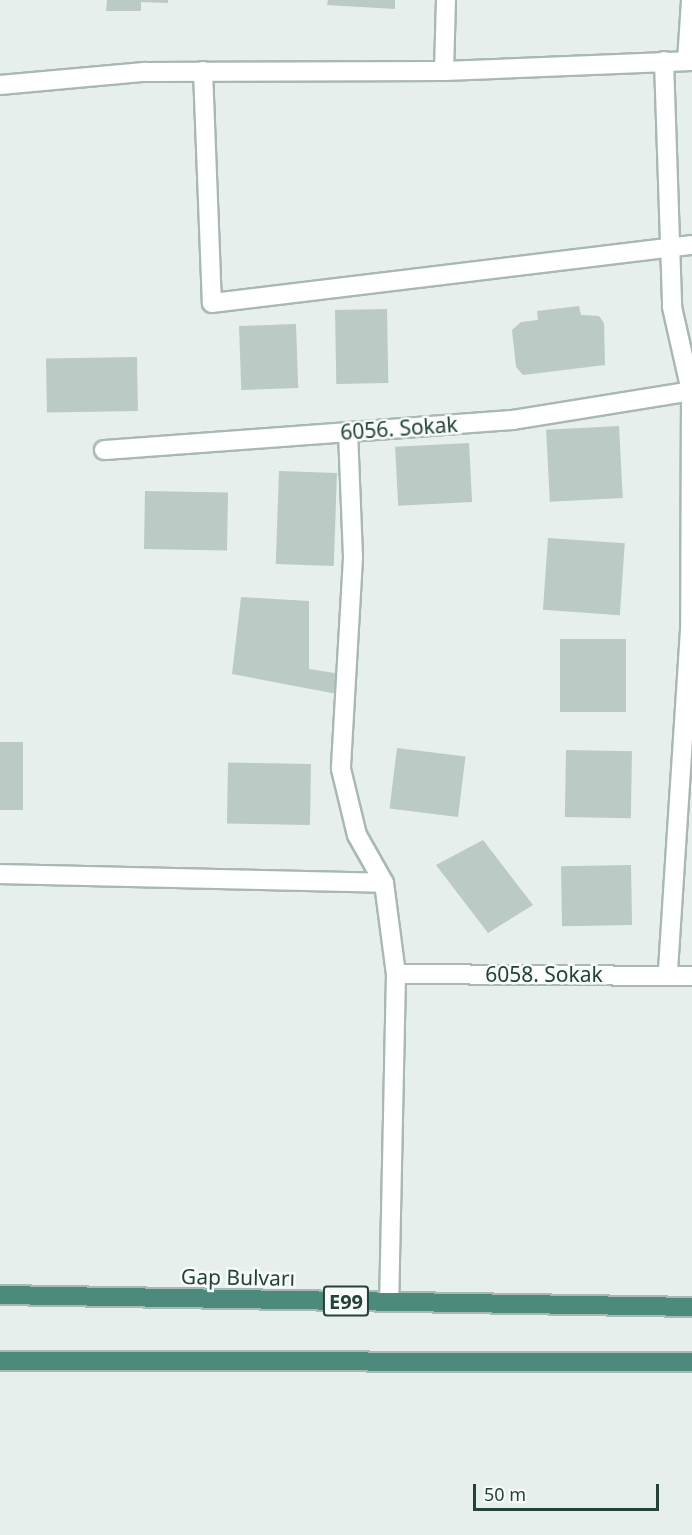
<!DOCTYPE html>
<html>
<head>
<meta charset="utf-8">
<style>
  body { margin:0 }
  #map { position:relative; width:692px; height:1535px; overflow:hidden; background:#e6efeb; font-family:"Noto Sans",sans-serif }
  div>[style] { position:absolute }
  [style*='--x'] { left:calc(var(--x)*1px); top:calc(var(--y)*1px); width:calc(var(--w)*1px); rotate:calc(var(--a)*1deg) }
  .building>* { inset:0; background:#bbcac4; transform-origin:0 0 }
  .roads { filter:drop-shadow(2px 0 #a8b8b2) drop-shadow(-2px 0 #a8b8b2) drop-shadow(0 2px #a8b8b2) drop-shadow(0 -2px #a8b8b2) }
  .minor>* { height:18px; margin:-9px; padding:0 9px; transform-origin:9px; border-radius:9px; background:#fff }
  .trunk>* { height:18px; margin:-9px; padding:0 9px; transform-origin:9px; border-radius:9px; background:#4c8a7c }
  span { translate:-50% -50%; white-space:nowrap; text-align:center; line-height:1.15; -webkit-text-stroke:5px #f7fbf9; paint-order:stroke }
  .shield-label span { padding:2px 4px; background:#f7fbf9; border:2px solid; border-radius:4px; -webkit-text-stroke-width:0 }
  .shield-label { font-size:20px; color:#24423a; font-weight:700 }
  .street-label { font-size:21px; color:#24423a }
  .scale { position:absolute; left:473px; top:1484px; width:186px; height:27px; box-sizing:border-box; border:3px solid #24423a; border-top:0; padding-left:8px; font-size:18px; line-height:21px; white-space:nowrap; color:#24423a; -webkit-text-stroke:4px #f7fbf9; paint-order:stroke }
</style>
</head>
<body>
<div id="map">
  <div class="building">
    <div style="clip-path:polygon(107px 0,168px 0,168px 3px,141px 2px,141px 11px,106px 11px)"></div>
    <div style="clip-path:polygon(328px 0,395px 0,395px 9px,327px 5px)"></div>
    <div style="clip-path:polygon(579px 306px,581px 315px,599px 316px,604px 323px,605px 365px,523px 375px,516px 367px,512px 330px,521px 322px,538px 320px,537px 311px)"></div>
    <div style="left:387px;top:309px;width:74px;height:52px;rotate:89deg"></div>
    <div style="left:296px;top:324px;width:64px;height:57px;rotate:88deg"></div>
    <div style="left:137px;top:357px;width:54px;height:91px;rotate:89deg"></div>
    <div style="left:619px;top:426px;width:72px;height:73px;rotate:87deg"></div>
    <div style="left:469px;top:443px;width:59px;height:74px;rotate:87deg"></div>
    <div style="left:279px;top:471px;width:58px;height:93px;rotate:2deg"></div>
    <div style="left:145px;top:491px;width:83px;height:58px;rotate:1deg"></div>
    <div style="left:548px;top:538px;width:77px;height:72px;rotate:4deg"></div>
    <div style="clip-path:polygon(241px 597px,309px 601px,309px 669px,341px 674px,337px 694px,232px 674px)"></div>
    <div style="left:626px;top:639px;width:73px;height:66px;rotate:90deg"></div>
    <div style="left:0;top:742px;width:23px;height:68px"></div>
    <div style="left:397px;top:748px;width:69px;height:61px;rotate:7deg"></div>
    <div style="left:566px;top:750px;width:66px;height:67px;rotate:1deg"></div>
    <div style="left:311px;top:764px;width:61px;height:83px;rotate:91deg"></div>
    <div style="clip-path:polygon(483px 840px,533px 905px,488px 933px,436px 865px)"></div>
    <div style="left:631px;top:865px;width:60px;height:70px;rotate:89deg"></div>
  </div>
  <div class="roads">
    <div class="minor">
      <div style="--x:664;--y:61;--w:246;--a:88.1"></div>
      <div style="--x:672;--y:307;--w:86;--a:77.3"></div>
      <div style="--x:691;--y:391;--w:239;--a:90.2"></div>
      <div style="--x:690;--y:630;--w:345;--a:93.7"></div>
      <div style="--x:687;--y:61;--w:61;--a:-86.2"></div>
      <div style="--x:203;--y:71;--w:232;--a:87.8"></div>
      <div style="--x:212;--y:303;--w:483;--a:-6.9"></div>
      <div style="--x:444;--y:71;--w:71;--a:-88.4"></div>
      <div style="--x:0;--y:85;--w:145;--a:-5.2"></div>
      <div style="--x:144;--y:72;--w:300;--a:-0.2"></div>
      <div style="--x:444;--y:71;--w:248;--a:-2.3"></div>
      <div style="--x:348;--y:432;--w:126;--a:87.7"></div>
      <div style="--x:353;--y:558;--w:211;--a:93.3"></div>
      <div style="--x:341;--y:769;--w:68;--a:76.4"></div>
      <div style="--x:357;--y:835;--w:55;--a:60.6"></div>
      <div style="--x:384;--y:883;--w:92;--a:82.5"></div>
      <div style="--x:396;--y:974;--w:328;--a:91.2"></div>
      <div style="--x:104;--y:450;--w:410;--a:-4.2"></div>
      <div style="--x:513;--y:420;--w:181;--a:-9.2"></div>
      <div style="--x:0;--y:874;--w:384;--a:1.3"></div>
      <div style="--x:396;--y:974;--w:296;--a:0.4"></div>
    </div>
    <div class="trunk">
      <div style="--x:0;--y:1295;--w:692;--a:0.99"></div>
      <div style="--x:0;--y:1361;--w:692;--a:0.08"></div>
    </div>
  </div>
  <div class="shield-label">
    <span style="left:346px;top:1301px">E99</span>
  </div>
  <div class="street-label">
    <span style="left:399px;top:428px;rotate:-4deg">6056. Sokak</span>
    <span style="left:544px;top:974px">6058. Sokak</span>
    <span style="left:238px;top:1277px;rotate:1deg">Gap Bulvarı</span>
  </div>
  <div class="scale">50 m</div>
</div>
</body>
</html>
